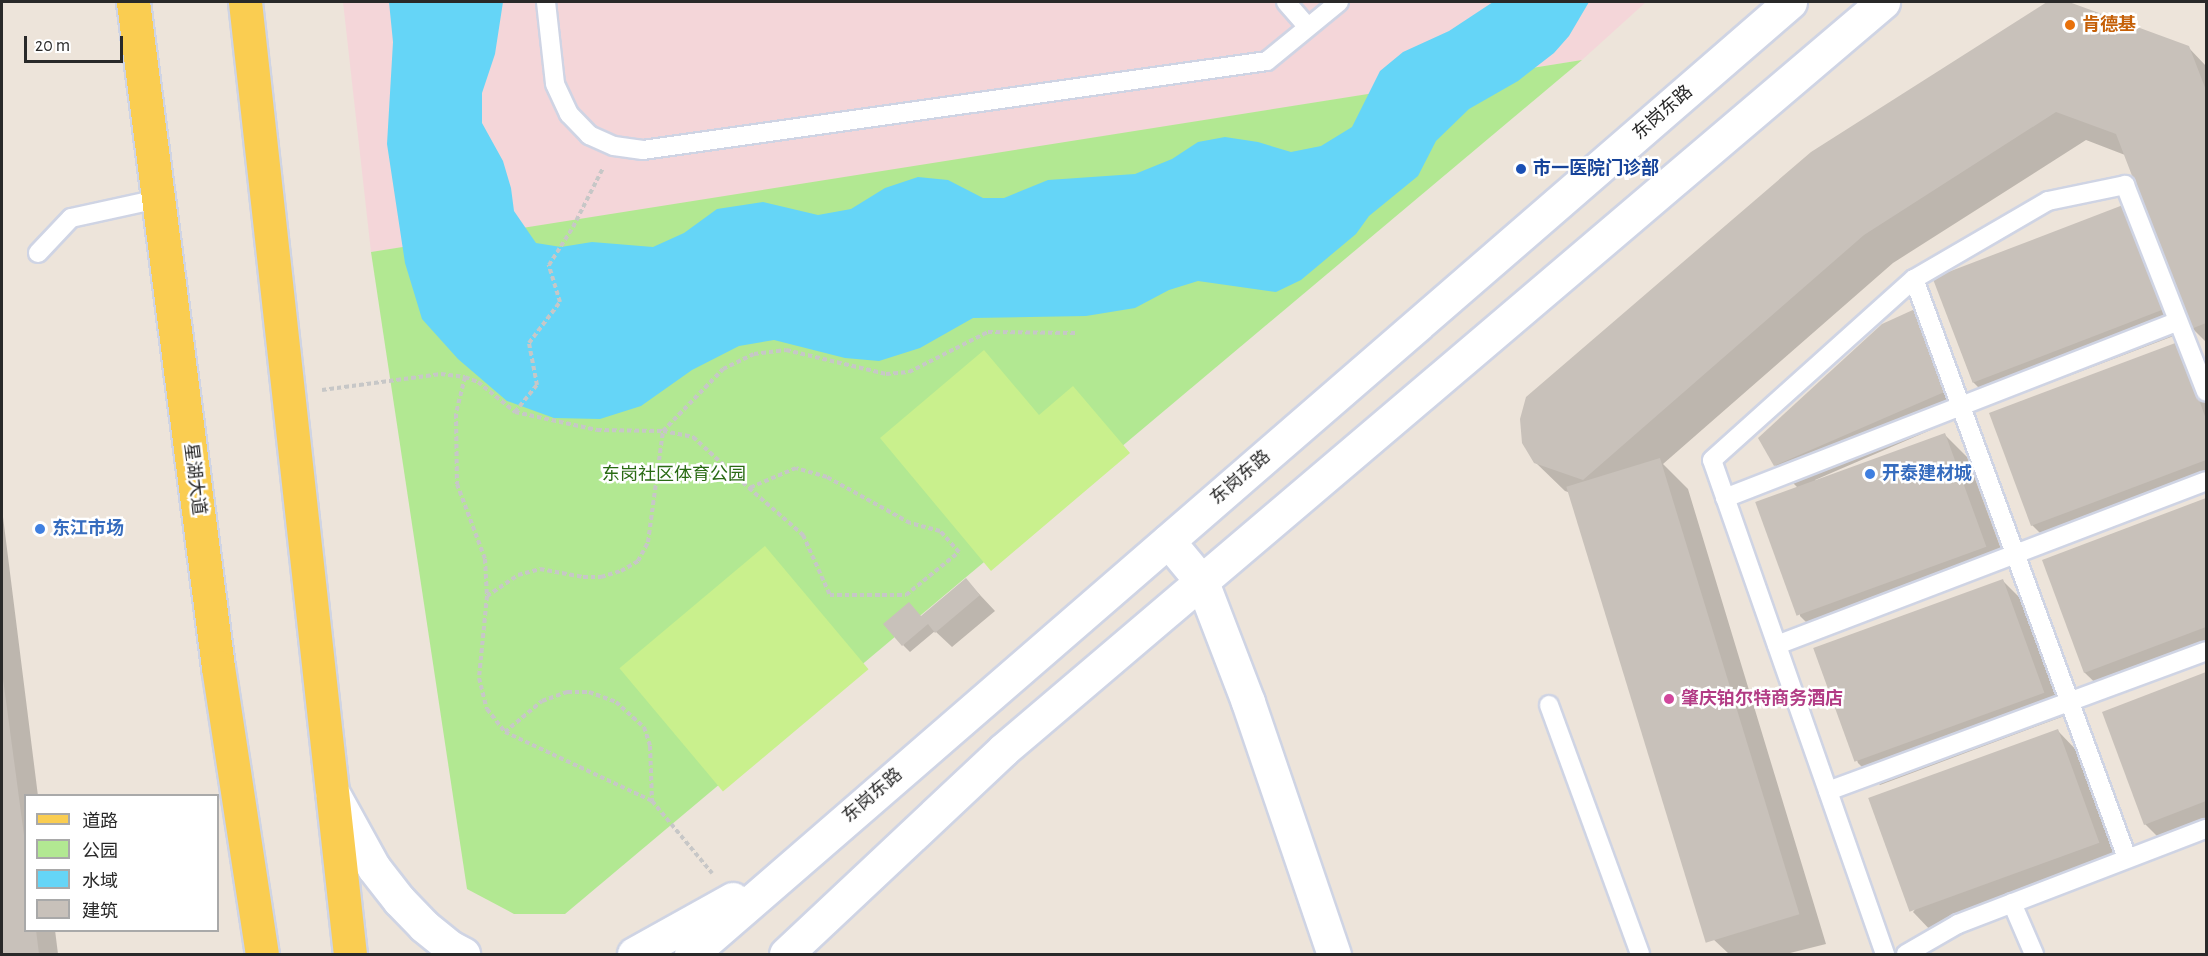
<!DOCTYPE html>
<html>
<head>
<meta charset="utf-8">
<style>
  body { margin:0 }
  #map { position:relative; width:2208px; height:956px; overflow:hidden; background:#ede4da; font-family:"Alegreya Sans","Noto Sans SC",sans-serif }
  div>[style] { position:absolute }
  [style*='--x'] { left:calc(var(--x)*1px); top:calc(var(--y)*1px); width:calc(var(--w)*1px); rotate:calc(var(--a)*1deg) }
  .medical>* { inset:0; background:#f4d6d9 }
  .green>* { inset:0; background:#b2e892 }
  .pitch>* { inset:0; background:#c9f08d; transform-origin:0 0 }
  .water>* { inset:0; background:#65d5f7 }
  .shadow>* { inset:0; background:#0003 }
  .building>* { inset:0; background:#c8c1ba; transform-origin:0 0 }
  .path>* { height:4px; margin-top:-2px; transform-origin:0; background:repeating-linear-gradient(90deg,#c7c7c7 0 4.5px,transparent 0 7.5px) }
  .roads { filter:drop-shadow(2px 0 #cfd4e4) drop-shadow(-2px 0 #cfd4e4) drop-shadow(0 2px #cfd4e4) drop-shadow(0 -2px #cfd4e4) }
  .lane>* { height:18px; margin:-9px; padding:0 9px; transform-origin:9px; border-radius:9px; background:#fff }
  .street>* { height:33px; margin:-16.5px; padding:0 16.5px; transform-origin:16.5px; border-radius:16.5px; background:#fff }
  .secondary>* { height:33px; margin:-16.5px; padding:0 16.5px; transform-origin:16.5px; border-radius:16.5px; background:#fff }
  .primary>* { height:33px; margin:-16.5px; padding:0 16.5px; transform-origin:16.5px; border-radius:16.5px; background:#facd51 }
  .dots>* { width:16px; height:16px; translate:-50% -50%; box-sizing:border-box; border:3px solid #fff; border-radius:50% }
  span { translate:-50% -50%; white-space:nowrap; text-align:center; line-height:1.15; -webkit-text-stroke:5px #fff; paint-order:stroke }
  .food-label { font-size:18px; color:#c56008; font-weight:700 }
  .left { translate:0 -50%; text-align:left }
  .street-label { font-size:18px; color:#292929 }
  .transit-label { font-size:18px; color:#164399; font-weight:700 }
  .shop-label { font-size:18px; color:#366cbe; font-weight:700 }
  .park-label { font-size:18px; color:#2a6b14 }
  .hotel-label { font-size:18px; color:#b23c85; font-weight:700 }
  .frame { position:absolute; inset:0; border:3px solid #292929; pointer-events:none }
  .legend { position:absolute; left:24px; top:794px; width:195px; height:138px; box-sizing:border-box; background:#fff; border:2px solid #a9a9a9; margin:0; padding:8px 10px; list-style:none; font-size:18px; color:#292929 }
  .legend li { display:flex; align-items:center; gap:12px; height:30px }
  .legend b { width:30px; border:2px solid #a9a9a9 }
  .scale { position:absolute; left:24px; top:36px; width:99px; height:27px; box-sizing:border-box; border:3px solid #292929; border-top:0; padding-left:8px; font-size:18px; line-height:21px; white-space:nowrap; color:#292929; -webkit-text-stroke:4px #fff; paint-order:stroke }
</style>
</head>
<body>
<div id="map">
  <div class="medical">
    <div style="clip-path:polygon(343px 2px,1646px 2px,1582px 60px,550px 225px,371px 252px)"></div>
  </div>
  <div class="green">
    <div style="clip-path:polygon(1582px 60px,565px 914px,514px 914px,467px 889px,371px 252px)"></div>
  </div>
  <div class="pitch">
    <div style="clip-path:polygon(984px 350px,1039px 415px,1073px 386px,1130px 453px,991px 571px,880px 438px)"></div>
    <div style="left:765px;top:546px;width:161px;height:190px;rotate:50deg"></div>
  </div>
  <div class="water">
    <div style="clip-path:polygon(389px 2px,503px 2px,495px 54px,482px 93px,482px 123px,503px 161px,511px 188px,514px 211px,536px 243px,561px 247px,592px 242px,653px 247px,684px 233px,717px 209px,763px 202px,818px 215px,851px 209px,885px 188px,918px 177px,948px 180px,983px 198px,1004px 198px,1048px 180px,1135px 174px,1172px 159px,1198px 142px,1225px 137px,1258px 142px,1291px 152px,1321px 146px,1352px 127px,1380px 71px,1403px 52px,1449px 31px,1493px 2px,1589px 2px,1569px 36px,1554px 53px,1518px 81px,1469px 109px,1436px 141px,1418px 176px,1369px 216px,1356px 234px,1301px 280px,1276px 292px,1198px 281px,1169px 290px,1135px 308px,1086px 316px,973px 318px,920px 348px,879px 361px,845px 358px,774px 340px,739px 346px,692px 370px,641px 406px,600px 419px,554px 418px,507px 401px,458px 359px,422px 319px,405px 263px,387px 144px,393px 42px)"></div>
  </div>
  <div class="shadow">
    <div style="clip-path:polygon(2050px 2px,2064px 2px,2188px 47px,2206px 66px,2206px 342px,2192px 328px,2125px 155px,2086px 140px,1893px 263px,1663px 464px,1688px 489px,1826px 944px,1786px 954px,1729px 954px,1712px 938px,1604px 505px,1565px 491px,1535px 462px,1811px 153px)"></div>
    <div style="clip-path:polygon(2123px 207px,2146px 230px,2184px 332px,1995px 404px,1973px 382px,1934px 279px)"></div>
    <div style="clip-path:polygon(1914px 311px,1937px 334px,1970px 413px,1815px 480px,1816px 483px,1944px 434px,1967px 457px,2008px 568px,1822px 638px,1800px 616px,1799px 489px,1775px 465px)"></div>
    <div style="clip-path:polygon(2206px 383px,2206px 491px,2055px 548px,2032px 525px,1991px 414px)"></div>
    <div style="clip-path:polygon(2206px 500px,2206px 658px,2108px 695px,2085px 673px,2044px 561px)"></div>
    <div style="clip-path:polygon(2px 509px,38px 796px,26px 796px,26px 930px,55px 930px,58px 954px,2px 954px)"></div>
    <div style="clip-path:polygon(966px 580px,995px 611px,952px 647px,935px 631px,910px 652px,903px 645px,921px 617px)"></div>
    <div style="clip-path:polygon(2003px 581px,2025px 603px,2067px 715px,1880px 785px,1858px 763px,1816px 651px)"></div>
    <div style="clip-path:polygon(2206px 674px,2206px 832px,2168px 847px,2145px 824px,2104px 713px)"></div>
    <div style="clip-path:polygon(2058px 731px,2080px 754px,2122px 865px,1935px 935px,1913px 912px)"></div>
  </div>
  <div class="building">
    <div style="clip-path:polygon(2047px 2px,2069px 2px,2189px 46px,2206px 90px,2206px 323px,2191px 329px,2116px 134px,2056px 112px,1864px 235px,1583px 480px,1534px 463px,1522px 443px,1520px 419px,1526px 397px,1811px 152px)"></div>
    <div style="left:2123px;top:205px;width:112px;height:204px;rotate:69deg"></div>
    <div style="clip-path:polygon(1915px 309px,1949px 390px,1774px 466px,1758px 438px,1882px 324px)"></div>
    <div style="clip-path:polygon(2178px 342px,2206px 419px,2206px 460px,2031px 526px,1989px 413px)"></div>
    <div style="left:1945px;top:433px;width:121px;height:202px;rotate:70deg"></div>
    <div style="left:1660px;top:458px;width:477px;height:98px;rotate:73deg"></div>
    <div style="clip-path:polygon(2206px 498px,2206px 627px,2084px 673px,2042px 560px)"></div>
    <div style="clip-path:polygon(966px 578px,980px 595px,935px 633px,928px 624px,902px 646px,883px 624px,909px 602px,921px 616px)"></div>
    <div style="left:2003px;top:579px;width:121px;height:202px;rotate:70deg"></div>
    <div style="clip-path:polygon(2px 671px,26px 850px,26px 930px,36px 930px,39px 954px,2px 954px)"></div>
    <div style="clip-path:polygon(2206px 672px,2206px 801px,2144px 825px,2102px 712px)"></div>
    <div style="left:2058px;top:729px;width:121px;height:202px;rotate:70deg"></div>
  </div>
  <div class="path">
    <div style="--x:465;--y:377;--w:38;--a:104"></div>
    <div style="--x:456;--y:414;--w:70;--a:89.2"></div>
    <div style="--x:457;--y:484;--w:80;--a:69.5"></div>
    <div style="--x:485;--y:559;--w:37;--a:87"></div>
    <div style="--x:487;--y:596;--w:82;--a:95.6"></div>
    <div style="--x:479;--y:678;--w:32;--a:76"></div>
    <div style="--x:487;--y:709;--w:29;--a:52"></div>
    <div style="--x:505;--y:732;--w:162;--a:25.1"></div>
    <div style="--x:322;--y:390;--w:120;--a:-7.7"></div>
    <div style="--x:441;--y:374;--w:24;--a:7"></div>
    <div style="--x:465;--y:377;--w:14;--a:21"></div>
    <div style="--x:478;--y:382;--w:48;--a:39"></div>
    <div style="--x:515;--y:412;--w:84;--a:12.4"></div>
    <div style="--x:597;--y:430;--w:66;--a:0.9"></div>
    <div style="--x:663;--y:431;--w:31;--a:11"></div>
    <div style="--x:693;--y:437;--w:76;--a:42.3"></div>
    <div style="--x:749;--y:488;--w:72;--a:41"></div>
    <div style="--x:803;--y:535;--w:66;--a:65.8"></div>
    <div style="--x:830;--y:595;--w:76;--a:0"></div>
    <div style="--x:906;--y:595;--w:68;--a:-39.1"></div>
    <div style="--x:959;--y:552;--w:28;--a:-132"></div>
    <div style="--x:940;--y:531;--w:31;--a:-165"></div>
    <div style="--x:910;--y:523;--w:95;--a:-151"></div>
    <div style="--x:827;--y:477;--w:32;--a:-164"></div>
    <div style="--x:796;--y:468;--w:51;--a:156.9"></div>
    <div style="--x:515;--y:412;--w:35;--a:-51"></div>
    <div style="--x:537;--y:385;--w:43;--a:-100.8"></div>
    <div style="--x:529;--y:343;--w:51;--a:-52.9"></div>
    <div style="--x:560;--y:302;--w:39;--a:-107"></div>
    <div style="--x:549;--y:265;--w:45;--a:-57.7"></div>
    <div style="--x:573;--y:227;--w:66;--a:-63"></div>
    <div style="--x:487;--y:596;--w:37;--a:-34"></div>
    <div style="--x:518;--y:575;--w:23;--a:-15"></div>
    <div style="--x:540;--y:569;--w:44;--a:10.5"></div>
    <div style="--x:583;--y:577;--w:18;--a:0"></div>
    <div style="--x:601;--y:577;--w:21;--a:-17"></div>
    <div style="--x:621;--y:571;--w:20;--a:-30"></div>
    <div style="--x:638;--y:561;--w:21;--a:-62"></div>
    <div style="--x:648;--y:542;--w:112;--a:-82.3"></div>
    <div style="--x:663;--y:431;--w:86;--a:-45.9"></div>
    <div style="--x:723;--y:369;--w:34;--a:-26"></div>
    <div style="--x:754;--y:354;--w:32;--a:-7"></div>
    <div style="--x:786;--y:350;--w:103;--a:13.5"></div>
    <div style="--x:886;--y:374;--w:23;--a:-5"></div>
    <div style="--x:909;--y:372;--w:89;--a:-26.9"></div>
    <div style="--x:988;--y:332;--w:87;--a:0.7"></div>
    <div style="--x:505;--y:732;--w:48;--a:-40"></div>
    <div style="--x:542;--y:701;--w:27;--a:-20"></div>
    <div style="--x:567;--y:692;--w:22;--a:0"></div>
    <div style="--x:589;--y:692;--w:29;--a:20"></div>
    <div style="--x:616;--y:702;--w:38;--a:42"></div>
    <div style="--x:644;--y:727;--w:20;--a:72"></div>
    <div style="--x:650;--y:746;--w:55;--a:87.9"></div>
    <div style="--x:652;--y:801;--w:94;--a:50.2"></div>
  </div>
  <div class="roads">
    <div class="lane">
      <div style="--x:546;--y:2;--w:82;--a:83.7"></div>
      <div style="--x:555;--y:84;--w:33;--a:65"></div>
      <div style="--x:569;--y:114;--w:29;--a:46"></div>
      <div style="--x:589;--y:135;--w:27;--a:24"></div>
      <div style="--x:614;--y:146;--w:29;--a:8"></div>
      <div style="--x:643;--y:150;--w:630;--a:-8.12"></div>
      <div style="--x:1267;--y:61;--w:93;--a:-39.3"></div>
      <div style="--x:1286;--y:2;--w:33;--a:49"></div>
      <div style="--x:38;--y:253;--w:48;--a:-46.7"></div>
      <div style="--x:71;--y:218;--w:89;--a:-12.3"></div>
      <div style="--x:1914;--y:279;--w:617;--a:69.8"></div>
      <div style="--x:1725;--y:498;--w:486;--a:-21.3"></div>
      <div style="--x:1777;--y:645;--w:459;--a:-20.9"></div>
      <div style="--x:1549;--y:705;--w:265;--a:69.9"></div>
      <div style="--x:1828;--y:791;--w:403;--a:-20.3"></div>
      <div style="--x:2012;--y:903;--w:56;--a:66.7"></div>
      <div style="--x:1885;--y:954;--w:523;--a:-109.3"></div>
      <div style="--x:1712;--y:460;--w:271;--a:-41.9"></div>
      <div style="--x:1914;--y:279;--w:155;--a:-30.2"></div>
      <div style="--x:2048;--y:201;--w:79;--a:-11.7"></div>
      <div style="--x:2125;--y:185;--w:222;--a:68.6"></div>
      <div style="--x:1906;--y:954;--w:60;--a:-30"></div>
      <div style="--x:1958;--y:924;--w:266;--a:-21"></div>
    </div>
    <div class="street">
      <div style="--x:1168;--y:541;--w:53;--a:50.3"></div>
      <div style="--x:1202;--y:582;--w:129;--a:69"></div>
      <div style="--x:1248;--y:702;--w:266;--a:71.2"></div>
    </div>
    <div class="secondary">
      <div style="--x:332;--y:792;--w:87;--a:61.1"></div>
      <div style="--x:374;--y:868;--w:41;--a:52"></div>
      <div style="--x:399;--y:900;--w:36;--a:46"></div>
      <div style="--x:424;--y:926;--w:33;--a:39"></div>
      <div style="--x:450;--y:947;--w:15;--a:28"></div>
      <div style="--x:634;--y:954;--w:113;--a:-29.1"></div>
      <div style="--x:691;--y:954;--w:1454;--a:-40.9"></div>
      <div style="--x:786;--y:954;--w:298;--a:-43.2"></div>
      <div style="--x:1003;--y:750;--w:1155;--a:-40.36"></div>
    </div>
    <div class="primary">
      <div style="--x:133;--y:2;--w:670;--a:82.72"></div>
      <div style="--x:218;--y:667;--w:290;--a:81.3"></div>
      <div style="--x:245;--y:2;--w:958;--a:83.71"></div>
    </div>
  </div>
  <div class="dots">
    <div style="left:2070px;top:25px;background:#e8710a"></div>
    <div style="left:1521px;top:169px;background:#1a4fb4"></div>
    <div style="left:1870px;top:474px;background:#3f7fe0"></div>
    <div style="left:40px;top:529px;background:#3f7fe0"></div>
    <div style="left:1669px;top:699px;background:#d1479c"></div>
  </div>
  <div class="food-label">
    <span class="left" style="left:2082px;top:25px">肯德基</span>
  </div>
  <div class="street-label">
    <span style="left:1663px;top:113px;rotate:-41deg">东岗东路</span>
    <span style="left:1241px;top:478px;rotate:-41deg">东岗东路</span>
    <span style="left:194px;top:479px;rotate:83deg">星湖大道</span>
    <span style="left:873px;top:796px;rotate:-41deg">东岗东路</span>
  </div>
  <div class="transit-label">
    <span class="left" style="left:1533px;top:169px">市一医院门诊部</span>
  </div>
  <div class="shop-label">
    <span class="left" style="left:1882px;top:474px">开泰建材城</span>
    <span class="left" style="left:52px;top:529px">东江市场</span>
  </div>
  <div class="park-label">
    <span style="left:674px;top:475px">东岗社区体育公园</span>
  </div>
  <div class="hotel-label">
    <span class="left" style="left:1681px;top:699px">肇庆铂尔特商务酒店</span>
  </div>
  <div class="frame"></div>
  <ul class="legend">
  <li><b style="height:8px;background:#facd51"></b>道路</li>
  <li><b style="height:16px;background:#b2e892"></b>公园</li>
  <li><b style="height:16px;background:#65d5f7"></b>水域</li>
  <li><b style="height:16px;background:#c8c1ba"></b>建筑</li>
  </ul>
  <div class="scale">20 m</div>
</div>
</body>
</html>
